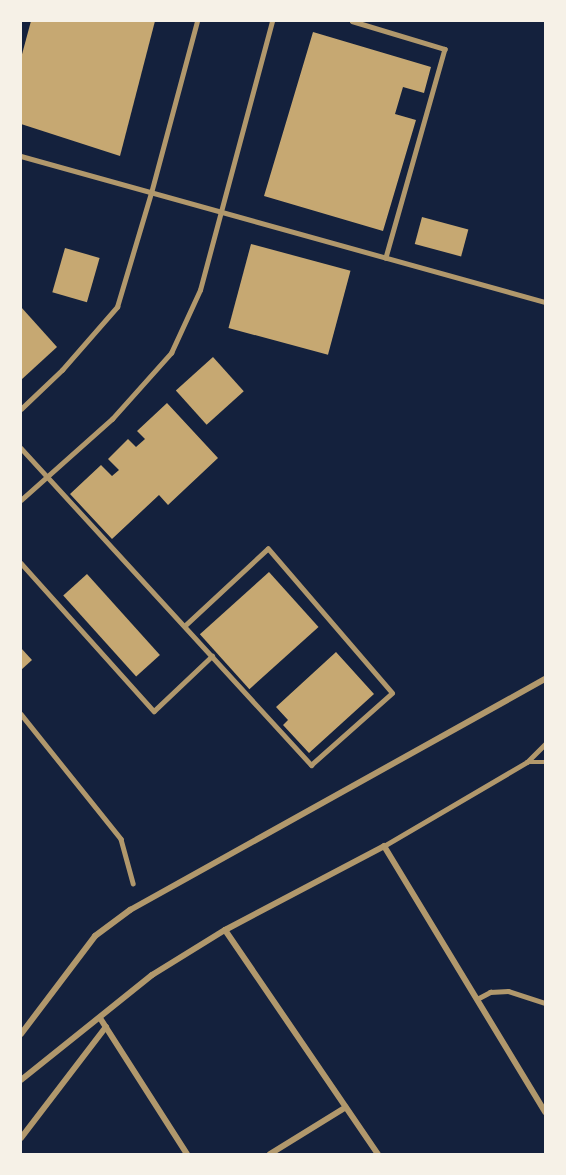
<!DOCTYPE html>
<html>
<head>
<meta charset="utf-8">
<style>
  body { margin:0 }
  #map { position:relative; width:566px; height:1175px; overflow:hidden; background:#14213d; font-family:"IBM Plex Sans",sans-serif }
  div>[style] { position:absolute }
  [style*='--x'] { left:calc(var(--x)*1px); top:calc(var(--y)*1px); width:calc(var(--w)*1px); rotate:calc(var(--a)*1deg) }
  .building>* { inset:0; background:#c6a872; transform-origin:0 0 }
  .service>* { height:4.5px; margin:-2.25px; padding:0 2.25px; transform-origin:2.25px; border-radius:2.25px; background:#b1986c }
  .minor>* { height:6px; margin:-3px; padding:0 3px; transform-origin:3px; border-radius:3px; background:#b1986c }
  span { translate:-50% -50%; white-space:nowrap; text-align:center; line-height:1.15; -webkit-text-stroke:5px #f6f1e7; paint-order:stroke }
  .frame { position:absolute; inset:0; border:22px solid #f6f1e7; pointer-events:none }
</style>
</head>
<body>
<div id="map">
  <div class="building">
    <div style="clip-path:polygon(31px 21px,155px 21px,120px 156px,21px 124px,21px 58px)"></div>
    <div style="clip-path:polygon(313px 32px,431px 67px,424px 93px,403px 87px,395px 114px,416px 120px,383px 231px,264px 196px)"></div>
    <div style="left:422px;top:217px;width:48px;height:28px;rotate:15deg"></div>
    <div style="left:251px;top:244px;width:103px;height:87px;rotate:15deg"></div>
    <div style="left:65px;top:248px;width:36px;height:46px;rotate:16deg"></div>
    <div style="clip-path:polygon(21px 307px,57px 347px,21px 380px)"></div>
    <div style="left:213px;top:357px;width:46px;height:50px;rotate:48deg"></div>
    <div style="clip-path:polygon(167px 403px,218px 458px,168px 505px,159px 495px,112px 539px,70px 494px,101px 465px,112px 476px,119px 470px,108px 459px,128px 439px,136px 447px,145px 439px,137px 431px)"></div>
    <div style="left:269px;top:572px;width:74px;height:93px;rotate:48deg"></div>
    <div style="left:87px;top:574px;width:109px;height:32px;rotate:48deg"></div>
    <div style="clip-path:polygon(21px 648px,32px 660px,21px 670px)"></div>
    <div style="clip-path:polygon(336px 652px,374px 694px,309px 753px,283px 725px,288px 720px,276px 707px)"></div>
  </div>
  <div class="service">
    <div style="--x:352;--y:21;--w:97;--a:16.8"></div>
    <div style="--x:445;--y:49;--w:217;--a:105.8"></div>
    <div style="--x:21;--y:156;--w:544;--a:15.57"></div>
    <div style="--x:21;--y:409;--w:57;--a:-43.6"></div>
    <div style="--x:62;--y:370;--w:84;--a:-48.9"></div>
    <div style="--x:117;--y:307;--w:119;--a:-73.4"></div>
    <div style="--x:151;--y:193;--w:178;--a:-75"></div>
    <div style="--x:21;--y:448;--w:430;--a:47.5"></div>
    <div style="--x:311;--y:765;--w:108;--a:-41.6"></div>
    <div style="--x:392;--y:693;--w:190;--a:-130.7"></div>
    <div style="--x:268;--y:549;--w:113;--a:137.1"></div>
    <div style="--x:21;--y:500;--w:122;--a:-41.7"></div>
    <div style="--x:112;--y:419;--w:89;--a:-48.2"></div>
    <div style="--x:171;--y:353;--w:69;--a:-65.3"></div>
    <div style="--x:200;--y:290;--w:278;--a:-75"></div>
    <div style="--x:21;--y:563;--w:199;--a:48.1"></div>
    <div style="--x:154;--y:711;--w:80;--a:-43.5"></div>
    <div style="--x:21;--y:714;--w:160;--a:51.3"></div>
    <div style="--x:121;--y:839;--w:46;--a:74.7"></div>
    <div style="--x:527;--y:762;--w:18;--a:0"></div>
    <div style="--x:384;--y:846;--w:166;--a:-30.4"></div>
    <div style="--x:527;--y:762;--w:25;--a:-45"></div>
    <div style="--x:477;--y:999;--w:15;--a:-28"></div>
    <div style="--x:490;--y:992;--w:18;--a:-3"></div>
    <div style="--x:508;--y:991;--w:39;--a:18"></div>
  </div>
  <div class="minor">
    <div style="--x:225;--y:930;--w:271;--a:55.7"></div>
    <div style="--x:100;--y:1018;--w:161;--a:57.4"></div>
    <div style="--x:21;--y:1034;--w:123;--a:-52.9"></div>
    <div style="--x:95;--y:936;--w:44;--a:-36.6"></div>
    <div style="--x:130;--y:910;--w:475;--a:-29.1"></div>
    <div style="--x:21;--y:1080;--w:168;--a:-38.7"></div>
    <div style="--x:152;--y:975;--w:86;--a:-31.7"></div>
    <div style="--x:225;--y:930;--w:180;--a:-27.8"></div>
    <div style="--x:384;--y:846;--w:311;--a:58.8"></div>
    <div style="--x:21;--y:1138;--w:140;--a:-52.6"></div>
    <div style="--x:270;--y:1154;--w:89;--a:-31.7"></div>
  </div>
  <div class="frame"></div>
</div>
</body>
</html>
